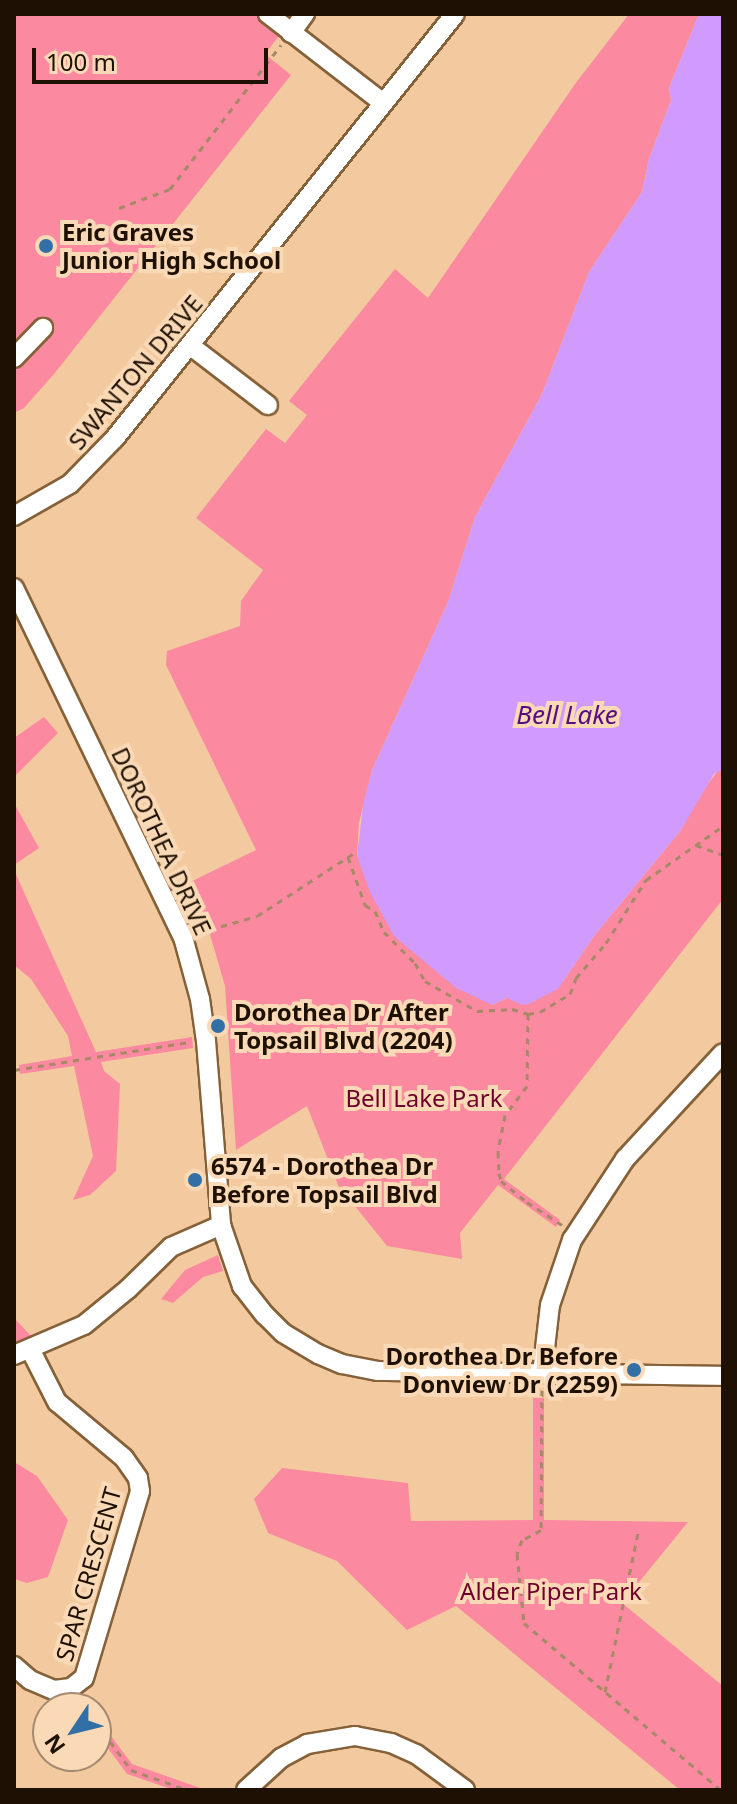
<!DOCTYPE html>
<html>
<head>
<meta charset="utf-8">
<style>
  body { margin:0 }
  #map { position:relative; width:737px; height:1804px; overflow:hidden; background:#f3ca9f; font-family:"Noto Sans",sans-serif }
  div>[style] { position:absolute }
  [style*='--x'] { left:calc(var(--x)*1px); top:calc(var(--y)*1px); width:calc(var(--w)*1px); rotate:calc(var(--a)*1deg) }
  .green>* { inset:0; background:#fb89a0 }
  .water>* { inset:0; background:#d09bfc }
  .path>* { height:3px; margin-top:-1.5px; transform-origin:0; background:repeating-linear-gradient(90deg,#a78867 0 6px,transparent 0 12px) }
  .roads { filter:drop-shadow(2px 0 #856139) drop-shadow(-2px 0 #856139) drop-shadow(0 2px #856139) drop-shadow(0 -2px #856139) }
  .minor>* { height:18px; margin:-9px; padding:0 9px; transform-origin:9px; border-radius:9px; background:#fff }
  .dots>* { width:22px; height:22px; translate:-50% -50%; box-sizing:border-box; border:4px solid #fad9b7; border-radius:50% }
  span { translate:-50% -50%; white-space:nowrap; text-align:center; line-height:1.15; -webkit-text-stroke:8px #fad9b7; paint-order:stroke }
  .poi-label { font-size:24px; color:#1e1002; font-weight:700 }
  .left { translate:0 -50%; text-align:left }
  .right { translate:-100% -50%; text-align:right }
  .street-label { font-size:24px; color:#1e1002 }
  .park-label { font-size:24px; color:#6f002b }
  .water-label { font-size:26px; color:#570b81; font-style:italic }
  .frame { position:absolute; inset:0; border:16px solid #1e1002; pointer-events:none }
  .north { position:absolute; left:32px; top:1692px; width:80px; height:80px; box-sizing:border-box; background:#fad9b7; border:2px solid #a2896f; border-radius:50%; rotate:235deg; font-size:22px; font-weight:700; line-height:32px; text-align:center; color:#1e1002 }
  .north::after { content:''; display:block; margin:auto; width:28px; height:36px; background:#316fa6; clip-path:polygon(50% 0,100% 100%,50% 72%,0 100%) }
  .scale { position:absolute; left:32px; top:48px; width:236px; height:36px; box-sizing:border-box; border:4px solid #1e1002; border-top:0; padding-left:10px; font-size:24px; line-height:28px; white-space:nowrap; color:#1e1002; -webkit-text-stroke:6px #fad9b7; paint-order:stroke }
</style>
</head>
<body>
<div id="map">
  <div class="green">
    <div style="clip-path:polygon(14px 14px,296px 14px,265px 54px,291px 75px,54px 374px,24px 408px,14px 413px)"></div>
    <div style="clip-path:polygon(629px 14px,699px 14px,669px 88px,671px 100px,649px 159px,642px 192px,589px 272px,542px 394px,475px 517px,448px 602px,372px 770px,359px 823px,357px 856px,429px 964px,492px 1005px,507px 998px,529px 1003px,554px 990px,564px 980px,594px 936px,681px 830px,698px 797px,723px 764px,723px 899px,504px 1179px,560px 1220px,556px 1227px,498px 1185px,460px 1233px,462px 1259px,387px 1246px,338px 1185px,307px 1106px,236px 1150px,225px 986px,209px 931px,186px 884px,256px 850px,166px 665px,167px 651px,240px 626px,241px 601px,263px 570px,196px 518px,266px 429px,285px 443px,307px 415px,289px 401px,395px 269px,428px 298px,575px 84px)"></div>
    <div style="clip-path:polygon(44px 717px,58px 733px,14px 777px,14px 738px)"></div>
    <div style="clip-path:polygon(14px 803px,39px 848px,14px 865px)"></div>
    <div style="clip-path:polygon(14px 870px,96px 1052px,192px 1037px,193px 1048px,101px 1062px,104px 1071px,120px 1084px,116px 1171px,90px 1195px,73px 1200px,93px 1156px,74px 1066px,20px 1074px,19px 1065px,72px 1056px,68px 1036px,31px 979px,14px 965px)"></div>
    <div style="clip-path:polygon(218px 1255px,223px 1271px,203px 1277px,173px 1303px,161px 1299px,185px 1270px)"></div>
    <div style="clip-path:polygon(14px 1318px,35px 1340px,14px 1344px)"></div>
    <div style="clip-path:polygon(533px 1398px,544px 1398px,544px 1520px,688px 1522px,622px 1603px,723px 1686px,723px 1790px,680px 1790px,456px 1606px,407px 1630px,337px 1561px,268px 1533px,254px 1499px,282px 1468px,408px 1483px,411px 1521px,533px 1520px)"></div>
    <div style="clip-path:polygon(14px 1462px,37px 1476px,68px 1520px,48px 1577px,27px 1583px,14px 1579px)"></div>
    <div style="clip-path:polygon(96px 1716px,132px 1764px,206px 1790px,174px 1790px,127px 1774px,96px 1732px)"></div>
  </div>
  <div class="water">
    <div style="clip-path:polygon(699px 14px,723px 14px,722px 770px,714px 774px,681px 830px,594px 936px,558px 989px,529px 1004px,522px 1005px,507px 998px,492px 1005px,456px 988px,394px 936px,370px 892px,357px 856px,363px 805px,372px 770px,448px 602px,475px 517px,542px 394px,589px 272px,642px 192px,649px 159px,671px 100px,669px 88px)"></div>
  </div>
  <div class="path">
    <div style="--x:119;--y:208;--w:54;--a:-20.4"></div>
    <div style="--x:170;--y:189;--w:182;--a:-52.4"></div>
    <div style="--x:696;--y:845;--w:29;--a:20"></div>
    <div style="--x:348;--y:857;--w:51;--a:70.5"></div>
    <div style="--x:365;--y:905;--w:12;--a:31"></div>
    <div style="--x:375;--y:911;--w:23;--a:67"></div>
    <div style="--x:384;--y:932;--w:44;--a:45"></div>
    <div style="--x:415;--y:963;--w:21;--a:61"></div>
    <div style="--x:425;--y:981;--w:60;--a:30"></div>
    <div style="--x:477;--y:1011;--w:35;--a:-3"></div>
    <div style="--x:512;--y:1009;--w:17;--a:17"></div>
    <div style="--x:528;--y:1014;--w:12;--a:-9"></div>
    <div style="--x:540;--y:1012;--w:35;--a:-31"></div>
    <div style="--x:570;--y:994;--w:17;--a:-69"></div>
    <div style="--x:576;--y:978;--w:46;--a:-49.4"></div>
    <div style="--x:606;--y:943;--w:75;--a:-57.6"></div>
    <div style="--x:646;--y:880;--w:94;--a:-35"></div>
    <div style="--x:198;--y:933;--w:61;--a:-16.1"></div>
    <div style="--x:257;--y:916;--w:114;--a:-32.9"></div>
    <div style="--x:528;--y:1014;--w:72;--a:90.8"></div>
    <div style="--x:527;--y:1086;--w:36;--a:127"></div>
    <div style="--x:505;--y:1115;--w:38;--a:101"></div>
    <div style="--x:498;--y:1152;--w:21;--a:87"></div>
    <div style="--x:499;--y:1173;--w:8;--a:76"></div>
    <div style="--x:501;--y:1181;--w:33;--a:39"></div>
    <div style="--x:527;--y:1202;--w:42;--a:33.3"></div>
    <div style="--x:14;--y:1070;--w:176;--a:-9.1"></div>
    <div style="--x:542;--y:1390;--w:140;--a:90.4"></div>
    <div style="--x:541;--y:1530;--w:21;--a:152"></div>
    <div style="--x:522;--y:1540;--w:15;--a:110"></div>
    <div style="--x:517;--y:1554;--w:69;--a:84.2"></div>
    <div style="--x:524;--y:1623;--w:258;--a:40.3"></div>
    <div style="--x:605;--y:1692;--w:167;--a:-78.3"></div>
    <div style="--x:96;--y:1722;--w:59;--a:53.9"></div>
    <div style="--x:131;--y:1770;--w:60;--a:19.3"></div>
  </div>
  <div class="roads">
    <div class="minor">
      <div style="--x:268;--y:14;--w:145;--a:37.7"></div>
      <div style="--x:291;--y:33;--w:24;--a:-54"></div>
      <div style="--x:191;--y:346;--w:97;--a:37.5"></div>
      <div style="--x:14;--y:358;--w:42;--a:-46"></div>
      <div style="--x:14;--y:516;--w:64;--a:-29.7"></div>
      <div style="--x:70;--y:484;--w:64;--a:-45.6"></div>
      <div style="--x:115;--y:438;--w:543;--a:-51.27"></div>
      <div style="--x:14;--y:588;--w:388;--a:64.2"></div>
      <div style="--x:183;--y:937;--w:64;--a:74.7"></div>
      <div style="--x:200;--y:999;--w:42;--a:81.9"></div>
      <div style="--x:206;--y:1041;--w:185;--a:85.3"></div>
      <div style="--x:221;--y:1225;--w:65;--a:71"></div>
      <div style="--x:242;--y:1286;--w:37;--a:52"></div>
      <div style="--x:265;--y:1315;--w:25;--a:45"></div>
      <div style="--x:283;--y:1333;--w:41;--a:31"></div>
      <div style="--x:318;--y:1354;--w:26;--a:23"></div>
      <div style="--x:342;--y:1364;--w:37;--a:11"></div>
      <div style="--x:378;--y:1371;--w:345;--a:0.8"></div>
      <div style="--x:14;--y:1355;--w:76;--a:-23.2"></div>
      <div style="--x:84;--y:1325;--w:57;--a:-39.3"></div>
      <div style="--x:128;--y:1289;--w:60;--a:-44.3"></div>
      <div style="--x:171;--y:1247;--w:55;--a:-23.7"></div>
      <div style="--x:542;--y:1374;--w:69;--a:-83.4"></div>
      <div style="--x:550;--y:1305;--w:69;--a:-71.3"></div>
      <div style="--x:572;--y:1240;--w:97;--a:-56.8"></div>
      <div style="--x:625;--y:1159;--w:144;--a:-47.2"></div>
      <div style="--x:14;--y:1666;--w:21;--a:41"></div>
      <div style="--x:30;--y:1680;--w:26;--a:23"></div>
      <div style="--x:54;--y:1690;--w:17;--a:-7"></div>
      <div style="--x:71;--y:1688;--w:16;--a:-38"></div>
      <div style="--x:84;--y:1678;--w:195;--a:-73.3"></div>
      <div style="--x:140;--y:1491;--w:13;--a:-99"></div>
      <div style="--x:138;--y:1478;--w:24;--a:-125"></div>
      <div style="--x:124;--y:1458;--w:87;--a:-140.1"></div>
      <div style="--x:57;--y:1402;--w:59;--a:-117"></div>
      <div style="--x:246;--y:1790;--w:47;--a:-42.4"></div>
      <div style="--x:281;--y:1758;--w:30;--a:-28"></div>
      <div style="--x:307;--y:1744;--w:49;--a:-9.5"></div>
      <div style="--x:355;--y:1736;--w:37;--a:11"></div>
      <div style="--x:391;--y:1743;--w:27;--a:24"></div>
      <div style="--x:416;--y:1754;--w:61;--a:36.3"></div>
    </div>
  </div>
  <div class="dots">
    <div style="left:46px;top:246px;background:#316fa6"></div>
    <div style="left:218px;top:1026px;background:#316fa6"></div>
    <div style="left:195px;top:1180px;background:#316fa6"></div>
    <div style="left:634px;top:1370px;background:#316fa6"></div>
  </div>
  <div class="poi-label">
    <span class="left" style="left:62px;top:246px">Eric Graves<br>Junior High School</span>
    <span class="left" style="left:234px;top:1026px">Dorothea Dr After<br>Topsail Blvd (2204)</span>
    <span class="left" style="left:211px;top:1180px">6574 - Dorothea Dr<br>Before Topsail Blvd</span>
    <span class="right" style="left:618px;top:1370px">Dorothea Dr Before<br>Donview Dr (2259)</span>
  </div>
  <div class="street-label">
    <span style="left:135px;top:372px;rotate:-50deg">SWANTON DRIVE</span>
    <span style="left:162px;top:841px;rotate:65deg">DOROTHEA DRIVE</span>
    <span style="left:88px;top:1574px;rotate:-74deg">SPAR CRESCENT</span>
  </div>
  <div class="park-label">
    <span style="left:424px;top:1098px">Bell Lake Park</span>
    <span style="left:551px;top:1591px">Alder Piper Park</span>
  </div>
  <div class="water-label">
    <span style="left:567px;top:715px">Bell Lake</span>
  </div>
  <div class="frame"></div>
  <div class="north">N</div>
  <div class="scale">100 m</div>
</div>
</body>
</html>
